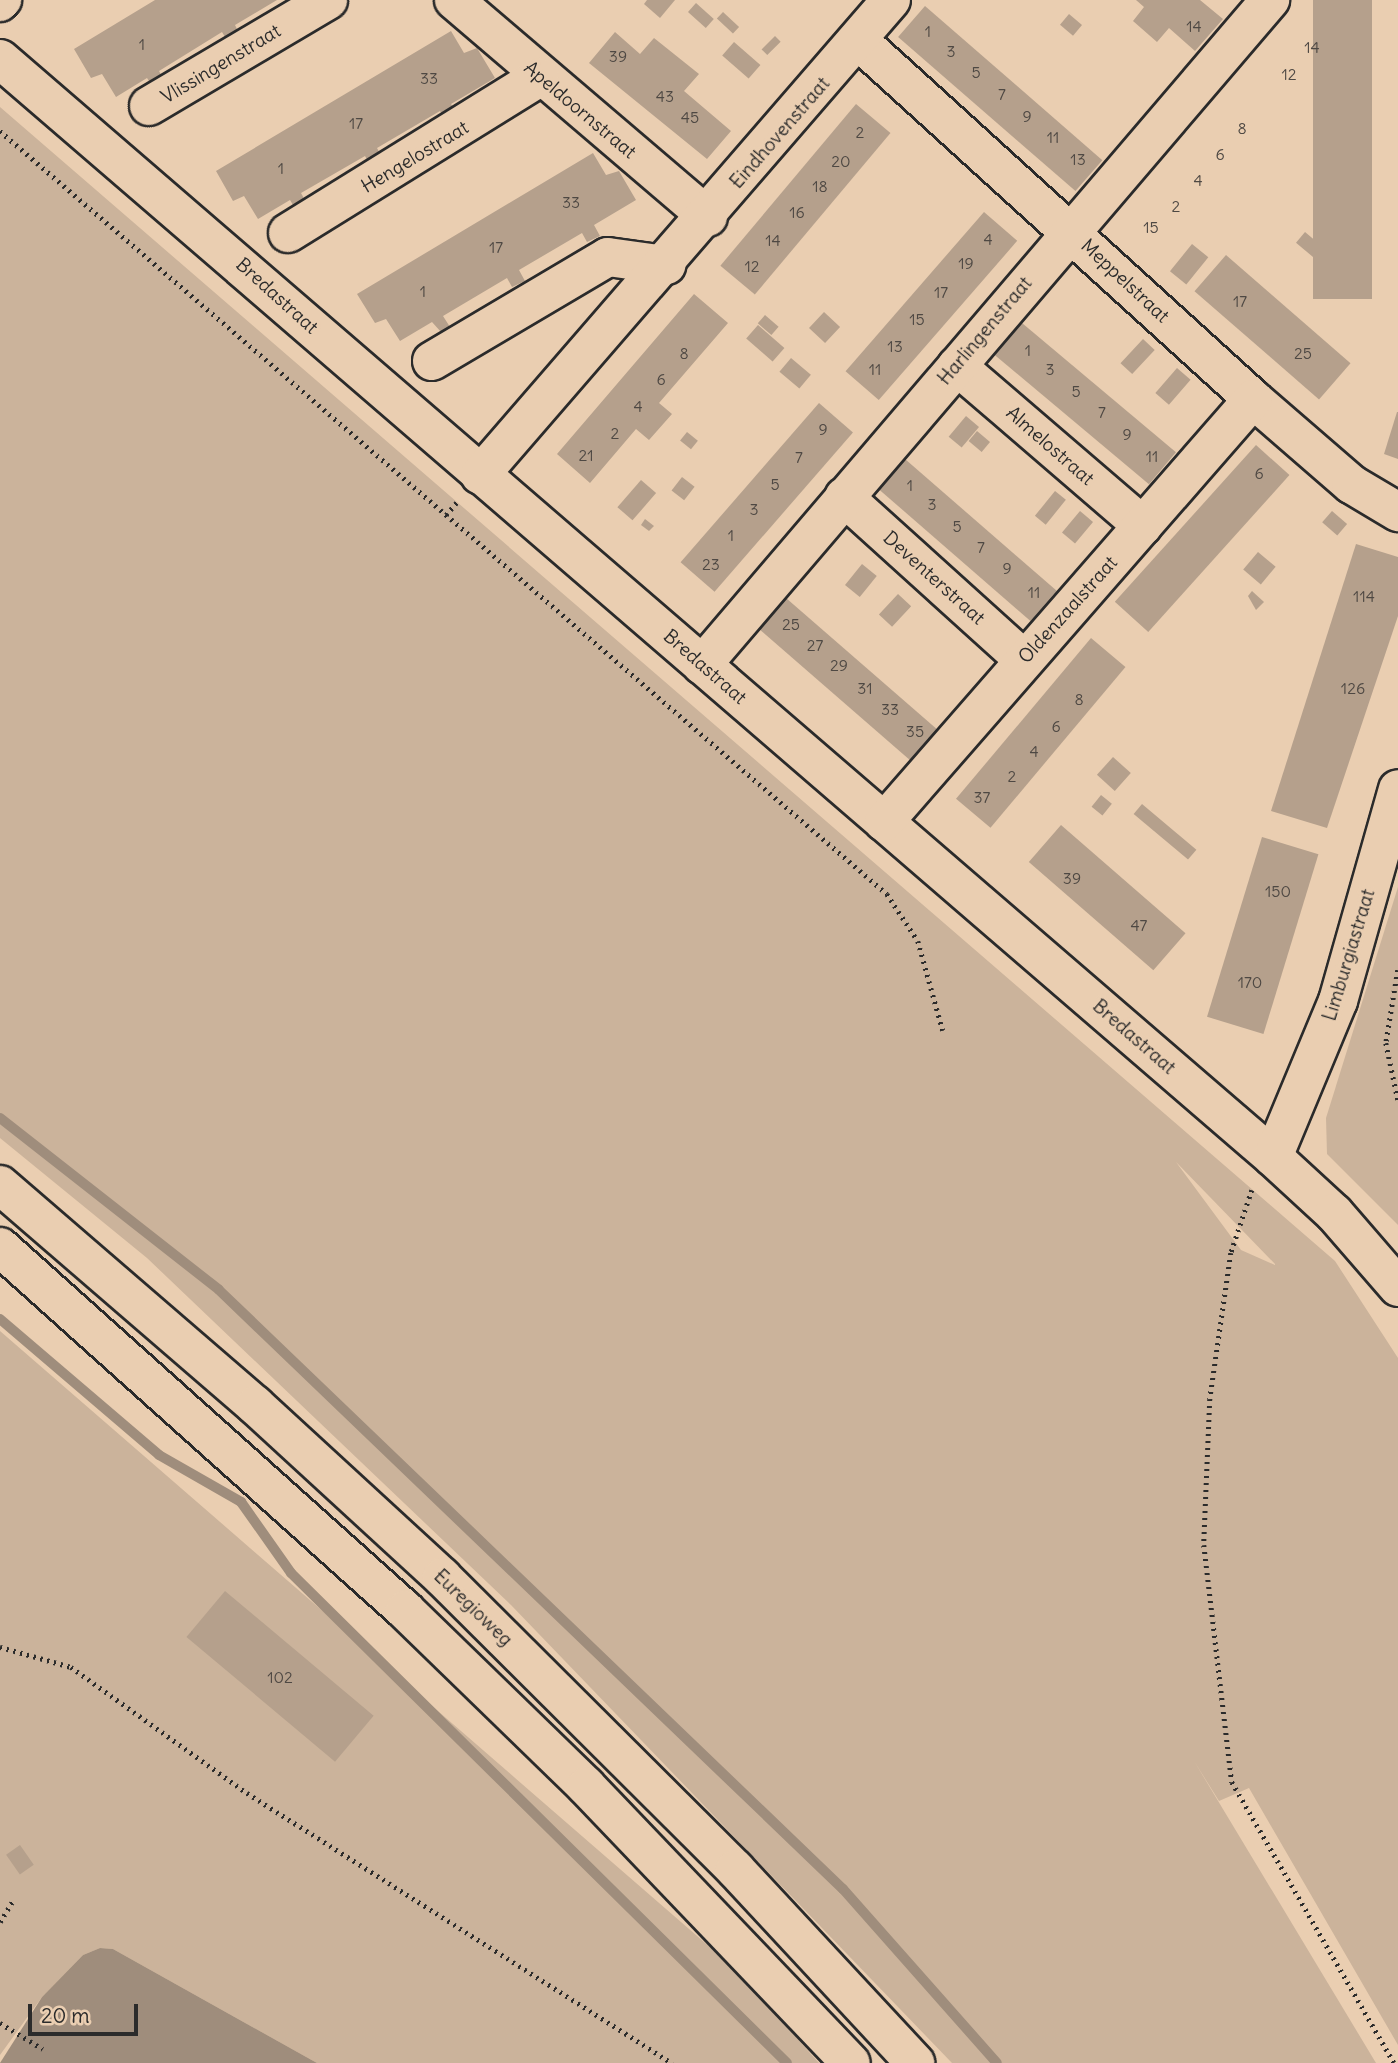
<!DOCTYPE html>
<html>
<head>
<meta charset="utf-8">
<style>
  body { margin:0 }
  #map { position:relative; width:1398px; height:2063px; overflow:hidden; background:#eaceb1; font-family:Delius,sans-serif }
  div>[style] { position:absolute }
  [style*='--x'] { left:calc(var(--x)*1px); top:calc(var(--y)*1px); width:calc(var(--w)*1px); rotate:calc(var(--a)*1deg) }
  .green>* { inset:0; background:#cbb39b }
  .water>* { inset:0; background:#9f8d7c }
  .stream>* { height:10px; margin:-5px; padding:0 5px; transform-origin:5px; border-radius:5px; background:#9f8d7c }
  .building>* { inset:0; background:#b5a08c; transform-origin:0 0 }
  .path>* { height:4.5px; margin-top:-2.25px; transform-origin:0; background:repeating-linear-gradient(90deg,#2b2b2b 0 2px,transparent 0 7px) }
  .roads { filter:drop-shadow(2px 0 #2b2b2b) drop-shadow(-2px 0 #2b2b2b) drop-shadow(0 2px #2b2b2b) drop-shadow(0 -2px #2b2b2b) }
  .minor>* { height:38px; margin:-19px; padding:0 19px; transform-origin:19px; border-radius:19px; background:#eaceb1 }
  .major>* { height:38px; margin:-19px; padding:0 19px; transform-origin:19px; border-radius:19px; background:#eaceb1 }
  span { translate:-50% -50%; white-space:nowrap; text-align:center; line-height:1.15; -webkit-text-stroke:7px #eaceb1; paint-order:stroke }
  .number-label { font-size:16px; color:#4e4843 }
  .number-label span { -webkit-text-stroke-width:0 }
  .street-label { font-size:19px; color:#2b2b2b }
  .scale { position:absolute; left:28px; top:2004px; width:110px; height:32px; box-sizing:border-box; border:4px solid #2b2b2b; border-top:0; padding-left:9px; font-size:21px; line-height:24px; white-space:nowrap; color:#2b2b2b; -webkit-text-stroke:5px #eaceb1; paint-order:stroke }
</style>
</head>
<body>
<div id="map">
  <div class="green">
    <div style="clip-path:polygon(evenodd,0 107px,1335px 1261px,1398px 1358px,1398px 2045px,1249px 1788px,1219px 1801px,1194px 1761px,1376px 2063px,952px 2063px,511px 1605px,147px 1258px,0 1138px,0 107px,1176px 1162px,1275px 1264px,1275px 1265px,1241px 1250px,1176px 1162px)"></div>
    <div style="clip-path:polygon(1398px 887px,1398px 1225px,1327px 1154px,1326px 1118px)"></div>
    <div style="clip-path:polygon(0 1331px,734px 1968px,819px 2063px,317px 2063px,113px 1949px,100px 1948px,83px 1955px,42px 1997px,0 2055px)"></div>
  </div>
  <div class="water">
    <div style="clip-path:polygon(100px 1948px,113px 1949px,317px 2063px,0 2063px,42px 1997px,83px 1955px)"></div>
  </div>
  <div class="stream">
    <div style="--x:0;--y:1118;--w:278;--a:38.1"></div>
    <div style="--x:219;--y:1290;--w:865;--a:43.83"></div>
    <div style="--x:843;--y:1889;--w:232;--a:48.5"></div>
    <div style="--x:0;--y:1319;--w:209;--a:40.5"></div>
    <div style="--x:159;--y:1455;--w:95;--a:29.8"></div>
    <div style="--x:241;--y:1502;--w:87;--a:54.8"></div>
    <div style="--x:291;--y:1573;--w:697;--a:44.65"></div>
  </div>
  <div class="building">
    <div style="clip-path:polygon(155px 0,277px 0,235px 25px,241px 37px,228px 42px,222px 32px,159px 71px,165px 82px,153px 87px,147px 78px,116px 97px,102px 74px,91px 78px,74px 49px)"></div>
    <div style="clip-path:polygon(647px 0,675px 0,660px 18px,644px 4px)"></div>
    <div style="clip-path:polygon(1136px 0,1200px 0,1223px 19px,1195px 51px,1169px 28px,1157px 42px,1133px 21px,1144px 7px)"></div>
    <div style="left:1313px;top:0;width:59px;height:299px"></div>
    <div style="left:696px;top:3px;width:24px;height:12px;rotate:42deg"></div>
    <div style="left:925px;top:6px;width:235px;height:41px;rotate:41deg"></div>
    <div style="left:723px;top:12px;width:22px;height:9px;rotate:43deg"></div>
    <div style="left:1069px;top:14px;width:17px;height:14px;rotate:40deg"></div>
    <div style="clip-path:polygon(451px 31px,464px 53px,477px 48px,495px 78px,451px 104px,458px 114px,445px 120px,440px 111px,377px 148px,383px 159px,370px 165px,365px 156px,301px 193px,307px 204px,296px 210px,290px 200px,258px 219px,244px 196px,233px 201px,216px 171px)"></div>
    <div style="clip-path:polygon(615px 32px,640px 54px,654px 38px,699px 74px,684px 91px,731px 131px,707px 159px,589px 63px)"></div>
    <div style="left:775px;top:36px;width:8px;height:19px;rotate:45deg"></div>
    <div style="left:734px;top:42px;width:35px;height:18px;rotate:41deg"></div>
    <div style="left:856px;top:104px;width:45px;height:211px;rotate:40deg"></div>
    <div style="clip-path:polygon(593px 153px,606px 175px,619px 171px,636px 200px,594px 225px,600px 236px,587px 242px,582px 233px,519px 270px,525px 281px,512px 287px,507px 278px,443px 316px,450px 327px,441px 332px,432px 322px,400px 341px,386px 319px,375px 323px,357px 294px)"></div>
    <div style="left:984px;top:212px;width:44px;height:211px;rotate:41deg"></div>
    <div style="left:1305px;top:232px;width:73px;height:14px;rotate:40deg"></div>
    <div style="left:1192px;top:244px;width:21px;height:35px;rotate:39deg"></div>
    <div style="left:1226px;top:255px;width:165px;height:48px;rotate:41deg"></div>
    <div style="clip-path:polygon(694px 294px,728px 323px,659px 403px,672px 414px,649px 440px,636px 429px,590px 483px,557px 454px)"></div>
    <div style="left:824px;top:312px;width:22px;height:22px;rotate:43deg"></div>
    <div style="left:765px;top:315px;width:18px;height:11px;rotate:41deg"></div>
    <div style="left:1022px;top:323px;width:201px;height:42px;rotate:40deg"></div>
    <div style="left:758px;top:325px;width:35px;height:18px;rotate:41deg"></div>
    <div style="left:1143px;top:339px;width:16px;height:33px;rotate:43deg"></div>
    <div style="left:791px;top:358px;width:26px;height:18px;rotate:40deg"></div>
    <div style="left:1177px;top:368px;width:18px;height:33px;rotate:41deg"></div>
    <div style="left:819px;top:403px;width:45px;height:211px;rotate:41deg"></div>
    <div style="clip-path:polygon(1397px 412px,1398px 412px,1398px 459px,1384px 454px)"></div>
    <div style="left:966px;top:416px;width:17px;height:27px;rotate:40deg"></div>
    <div style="left:977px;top:431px;width:17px;height:13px;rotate:40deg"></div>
    <div style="left:687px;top:432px;width:14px;height:11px;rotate:39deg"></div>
    <div style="left:1256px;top:445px;width:45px;height:211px;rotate:42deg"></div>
    <div style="left:905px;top:459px;width:201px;height:40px;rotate:41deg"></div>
    <div style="left:682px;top:477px;width:16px;height:17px;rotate:38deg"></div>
    <div style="left:641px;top:480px;width:20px;height:36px;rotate:41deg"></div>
    <div style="left:1055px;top:491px;width:14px;height:32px;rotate:39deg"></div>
    <div style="left:1080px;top:511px;width:17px;height:28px;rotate:40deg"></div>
    <div style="left:1332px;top:511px;width:20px;height:15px;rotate:41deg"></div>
    <div style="clip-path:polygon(645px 519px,654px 526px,649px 531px,641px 525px)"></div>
    <div style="clip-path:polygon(1356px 544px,1398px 557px,1398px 616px,1327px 828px,1271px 811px)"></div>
    <div style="left:1258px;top:552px;width:23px;height:23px;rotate:40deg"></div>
    <div style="left:862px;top:564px;width:19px;height:27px;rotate:39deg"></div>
    <div style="clip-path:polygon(1252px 591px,1264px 602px,1256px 610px,1248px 596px)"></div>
    <div style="left:898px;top:594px;width:18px;height:28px;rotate:43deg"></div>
    <div style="left:786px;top:598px;width:202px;height:41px;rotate:41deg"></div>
    <div style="left:1091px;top:638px;width:45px;height:210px;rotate:40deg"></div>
    <div style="left:1113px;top:757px;width:24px;height:24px;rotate:42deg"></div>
    <div style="left:1101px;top:795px;width:14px;height:15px;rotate:39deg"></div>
    <div style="left:1142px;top:804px;width:71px;height:13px;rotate:40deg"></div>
    <div style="left:1061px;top:825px;width:165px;height:49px;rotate:41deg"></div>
    <div style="left:1262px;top:837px;width:59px;height:188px;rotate:17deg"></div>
    <div style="left:225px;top:1591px;width:194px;height:60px;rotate:40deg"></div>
    <div style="left:20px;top:1845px;width:24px;height:17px;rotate:55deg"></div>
  </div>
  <div class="path">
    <div style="--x:0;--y:131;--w:1170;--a:40.7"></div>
    <div style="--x:887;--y:894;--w:56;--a:56.6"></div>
    <div style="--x:918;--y:941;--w:93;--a:74.5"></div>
    <div style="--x:446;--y:515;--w:17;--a:-50"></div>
    <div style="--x:1398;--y:970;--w:74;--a:99.3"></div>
    <div style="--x:1386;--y:1043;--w:58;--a:78.1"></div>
    <div style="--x:1252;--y:1190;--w:66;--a:108.4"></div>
    <div style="--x:1231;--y:1253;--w:148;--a:98.2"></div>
    <div style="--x:1210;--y:1399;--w:146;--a:92.4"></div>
    <div style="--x:1204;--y:1545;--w:239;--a:83.3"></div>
    <div style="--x:1232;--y:1782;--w:324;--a:60"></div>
    <div style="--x:0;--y:1647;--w:74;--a:15.7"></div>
    <div style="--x:71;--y:1667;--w:216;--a:35.6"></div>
    <div style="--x:247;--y:1793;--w:504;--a:32.43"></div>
    <div style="--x:0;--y:1922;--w:26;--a:-59"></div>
    <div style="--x:0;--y:2023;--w:50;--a:31.2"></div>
  </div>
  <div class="roads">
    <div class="minor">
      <div style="--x:454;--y:0;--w:334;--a:40.5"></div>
      <div style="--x:0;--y:2;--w:3;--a:-45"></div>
      <div style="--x:859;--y:41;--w:532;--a:42.26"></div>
      <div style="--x:1253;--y:399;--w:130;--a:40.9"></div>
      <div style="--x:1351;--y:484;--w:55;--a:30.8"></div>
      <div style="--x:0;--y:59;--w:1681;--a:40.78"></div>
      <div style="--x:1273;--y:1157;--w:83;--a:42.6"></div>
      <div style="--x:1334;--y:1213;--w:98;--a:49.1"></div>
      <div style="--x:149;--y:106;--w:208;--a:-30.6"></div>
      <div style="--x:288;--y:233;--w:296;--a:-31.8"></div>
      <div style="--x:432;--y:361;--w:204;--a:-30.6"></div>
      <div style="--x:608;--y:257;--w:59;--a:7.9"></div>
      <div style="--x:957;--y:366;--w:245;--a:40.7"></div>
      <div style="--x:480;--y:475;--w:628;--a:-49.13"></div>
      <div style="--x:844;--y:497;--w:241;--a:42.1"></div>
      <div style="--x:702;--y:665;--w:875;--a:-49.5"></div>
      <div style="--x:884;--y:822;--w:561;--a:-48.9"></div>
      <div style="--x:1273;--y:1157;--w:169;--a:-67.4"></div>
      <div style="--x:1338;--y:1001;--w:220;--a:-74.2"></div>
    </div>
    <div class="major">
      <div style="--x:0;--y:1185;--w:337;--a:40.8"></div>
      <div style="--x:255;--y:1405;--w:254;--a:42.6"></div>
      <div style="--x:442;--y:1577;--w:414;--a:44.9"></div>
      <div style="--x:735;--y:1869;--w:265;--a:47.1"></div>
      <div style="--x:0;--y:1247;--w:544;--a:41.87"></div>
      <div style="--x:405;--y:1610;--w:252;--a:44.2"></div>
      <div style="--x:586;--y:1786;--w:383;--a:46.3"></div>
    </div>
  </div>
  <div class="number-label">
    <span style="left:1194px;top:26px">14</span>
    <span style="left:928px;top:31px">1</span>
    <span style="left:142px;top:44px">1</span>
    <span style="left:1312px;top:47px">14</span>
    <span style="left:951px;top:51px">3</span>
    <span style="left:618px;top:56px">39</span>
    <span style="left:976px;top:72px">5</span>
    <span style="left:1289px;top:74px">12</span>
    <span style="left:429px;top:78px">33</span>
    <span style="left:1002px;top:94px">7</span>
    <span style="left:665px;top:96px">43</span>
    <span style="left:1027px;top:116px">9</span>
    <span style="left:690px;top:117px">45</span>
    <span style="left:356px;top:123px">17</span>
    <span style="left:1242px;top:128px">8</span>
    <span style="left:860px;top:132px">2</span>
    <span style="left:1053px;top:137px">11</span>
    <span style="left:1220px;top:154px">6</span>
    <span style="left:1078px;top:159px">13</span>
    <span style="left:841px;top:161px">20</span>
    <span style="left:281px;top:168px">1</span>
    <span style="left:1198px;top:180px">4</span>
    <span style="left:820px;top:186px">18</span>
    <span style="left:571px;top:202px">33</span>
    <span style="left:1176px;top:206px">2</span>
    <span style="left:797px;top:212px">16</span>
    <span style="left:1151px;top:227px">15</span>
    <span style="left:988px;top:239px">4</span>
    <span style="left:773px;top:240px">14</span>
    <span style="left:496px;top:247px">17</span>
    <span style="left:966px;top:263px">19</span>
    <span style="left:752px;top:266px">12</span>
    <span style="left:423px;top:291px">1</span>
    <span style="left:941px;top:292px">17</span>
    <span style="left:1240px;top:301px">17</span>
    <span style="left:917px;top:319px">15</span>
    <span style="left:895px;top:346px">13</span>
    <span style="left:1028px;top:350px">1</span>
    <span style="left:684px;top:353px">8</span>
    <span style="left:1303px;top:353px">25</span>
    <span style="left:875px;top:369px">11</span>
    <span style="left:1050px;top:369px">3</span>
    <span style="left:661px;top:379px">6</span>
    <span style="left:1076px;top:391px">5</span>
    <span style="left:638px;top:406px">4</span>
    <span style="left:1102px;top:412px">7</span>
    <span style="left:823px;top:429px">9</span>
    <span style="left:615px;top:433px">2</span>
    <span style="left:1127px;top:434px">9</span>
    <span style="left:586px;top:455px">21</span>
    <span style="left:1152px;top:456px">11</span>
    <span style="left:799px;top:457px">7</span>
    <span style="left:1259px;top:473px">6</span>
    <span style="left:775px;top:484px">5</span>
    <span style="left:910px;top:485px">1</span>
    <span style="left:932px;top:504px">3</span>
    <span style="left:754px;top:509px">3</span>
    <span style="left:957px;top:526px">5</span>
    <span style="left:731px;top:535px">1</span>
    <span style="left:981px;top:547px">7</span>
    <span style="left:711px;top:564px">23</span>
    <span style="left:1007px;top:568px">9</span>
    <span style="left:1034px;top:592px">11</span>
    <span style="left:1364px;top:596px">114</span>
    <span style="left:791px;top:624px">25</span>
    <span style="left:815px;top:645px">27</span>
    <span style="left:839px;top:665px">29</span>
    <span style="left:865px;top:688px">31</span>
    <span style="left:1353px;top:688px">126</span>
    <span style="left:1079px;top:699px">8</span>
    <span style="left:890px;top:709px">33</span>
    <span style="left:1056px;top:726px">6</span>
    <span style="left:915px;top:731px">35</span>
    <span style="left:1034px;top:751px">4</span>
    <span style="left:1012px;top:776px">2</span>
    <span style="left:982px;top:797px">37</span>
    <span style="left:1072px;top:878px">39</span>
    <span style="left:1278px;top:891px">150</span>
    <span style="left:1139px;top:925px">47</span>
    <span style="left:1250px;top:982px">170</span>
    <span style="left:280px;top:1677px">102</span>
  </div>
  <div class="street-label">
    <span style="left:221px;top:64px;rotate:-31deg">Vlissingenstraat</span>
    <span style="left:580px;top:110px;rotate:40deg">Apeldoornstraat</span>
    <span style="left:780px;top:133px;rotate:-49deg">Eindhovenstraat</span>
    <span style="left:415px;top:157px;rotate:-31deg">Hengelostraat</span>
    <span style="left:1125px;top:281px;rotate:43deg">Meppelstraat</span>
    <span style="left:277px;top:296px;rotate:42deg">Bredastraat</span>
    <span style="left:985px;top:331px;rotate:-50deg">Harlingenstraat</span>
    <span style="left:1050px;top:446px;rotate:41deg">Almelostraat</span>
    <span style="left:934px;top:578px;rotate:42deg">Deventerstraat</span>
    <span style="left:1068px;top:610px;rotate:-48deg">Oldenzaalstraat</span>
    <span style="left:705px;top:667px;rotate:41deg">Bredastraat</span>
    <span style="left:1349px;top:955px;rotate:-73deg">Limburgiastraat</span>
    <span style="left:1134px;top:1037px;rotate:41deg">Bredastraat</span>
    <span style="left:473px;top:1608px;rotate:44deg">Euregioweg</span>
  </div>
  <div class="scale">20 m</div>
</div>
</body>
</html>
